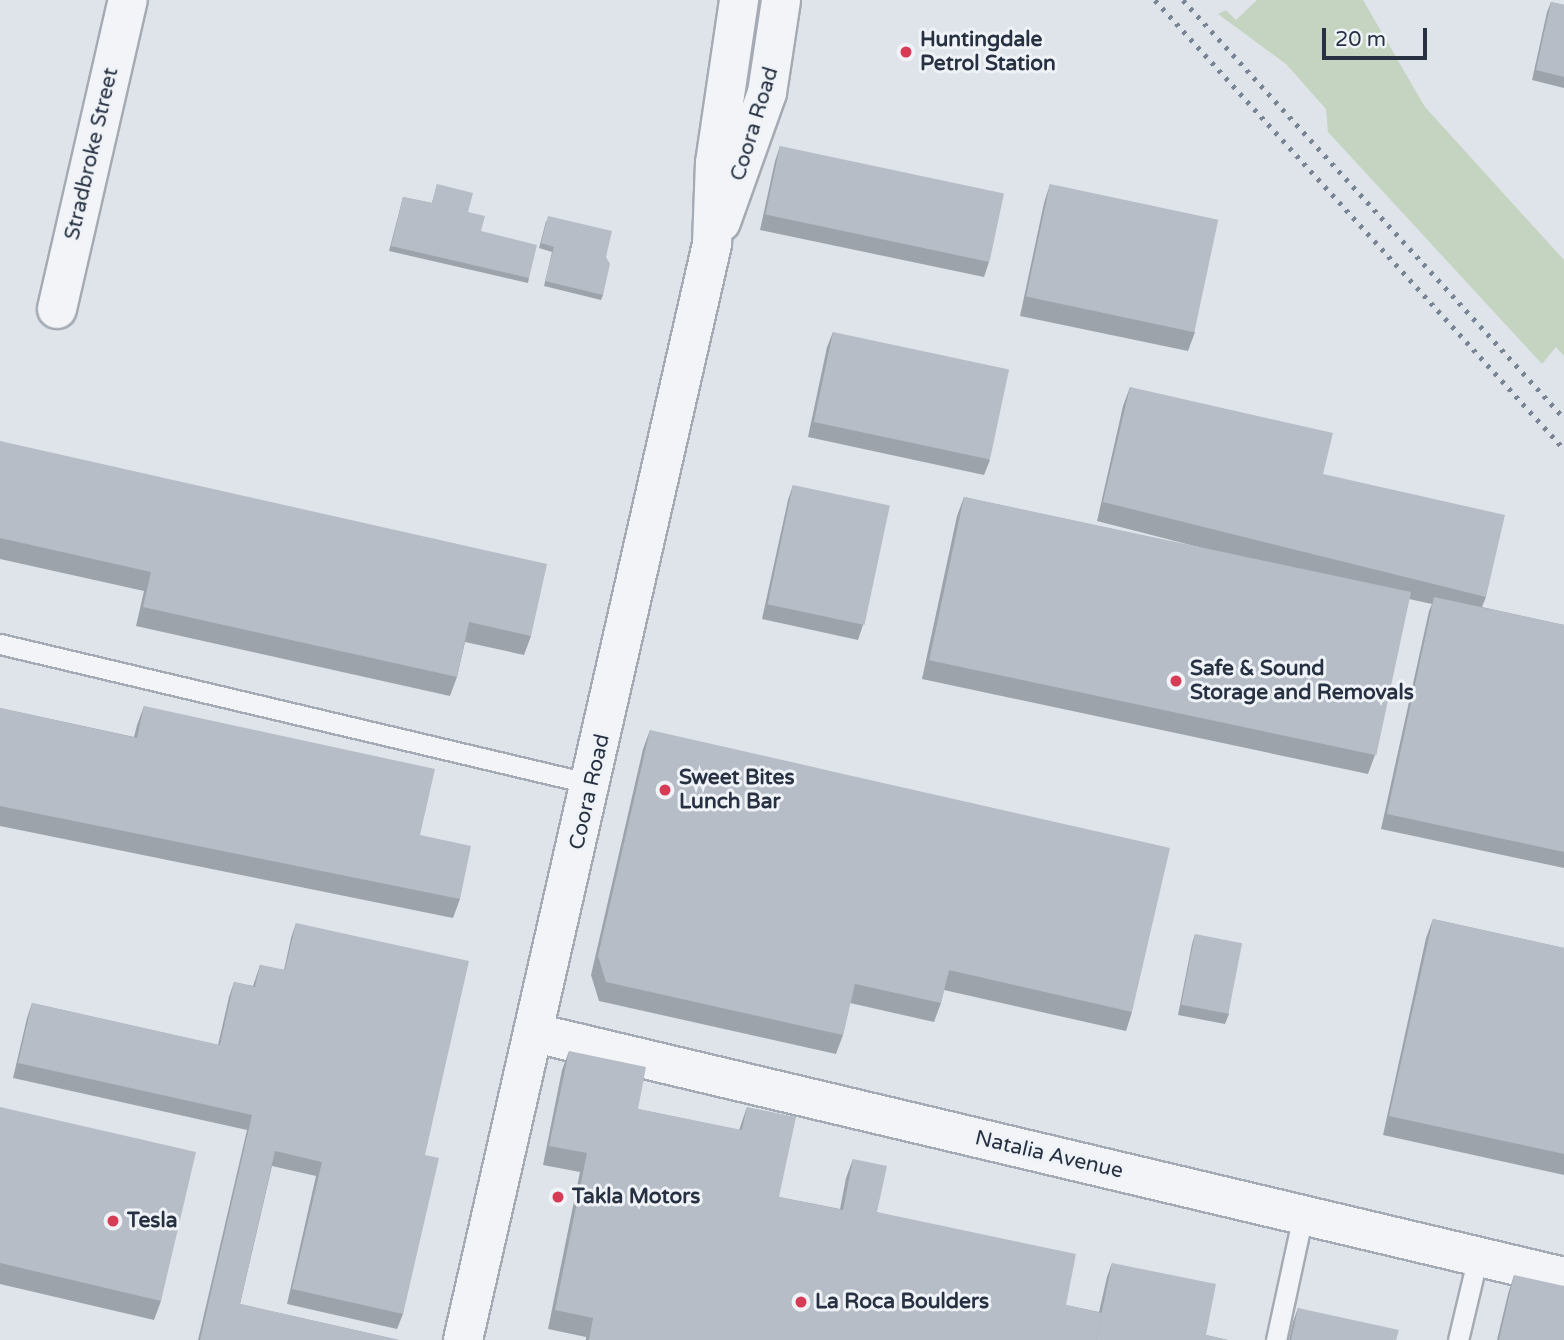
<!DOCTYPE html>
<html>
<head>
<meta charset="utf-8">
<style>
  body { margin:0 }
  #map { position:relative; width:1564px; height:1340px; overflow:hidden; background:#dfe4ea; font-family:"Varela Round",sans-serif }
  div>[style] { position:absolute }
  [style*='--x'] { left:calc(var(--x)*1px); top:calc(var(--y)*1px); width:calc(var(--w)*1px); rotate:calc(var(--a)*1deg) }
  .green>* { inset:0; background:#c5d4c0 }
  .roads { filter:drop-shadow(2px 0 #a4abb4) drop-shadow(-2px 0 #a4abb4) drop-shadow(0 2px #a4abb4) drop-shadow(0 -2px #a4abb4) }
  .service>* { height:19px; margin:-9.5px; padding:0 9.5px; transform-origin:9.5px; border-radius:9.5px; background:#f2f4f8 }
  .minor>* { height:38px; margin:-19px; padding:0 19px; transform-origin:19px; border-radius:19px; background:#f2f4f8 }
  .tertiary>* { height:38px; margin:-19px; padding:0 19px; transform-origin:19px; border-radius:19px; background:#f2f4f8 }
  .rail>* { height:5px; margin-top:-2.5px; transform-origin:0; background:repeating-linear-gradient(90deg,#788394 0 3.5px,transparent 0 10.5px) }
  .wall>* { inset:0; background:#9da3ab }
  .building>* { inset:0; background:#b6bdc7; transform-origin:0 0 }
  .dots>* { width:19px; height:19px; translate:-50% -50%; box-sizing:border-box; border:4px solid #eff3f7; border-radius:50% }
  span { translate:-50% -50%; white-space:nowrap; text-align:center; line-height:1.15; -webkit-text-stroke:6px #eff3f7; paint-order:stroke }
  .poi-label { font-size:21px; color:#273142; font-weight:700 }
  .left { translate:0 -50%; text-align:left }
  .street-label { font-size:21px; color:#273142 }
  .scale { position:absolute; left:1322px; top:28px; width:105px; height:32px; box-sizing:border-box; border:4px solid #273142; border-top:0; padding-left:9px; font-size:21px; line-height:24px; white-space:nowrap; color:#273142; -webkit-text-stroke:5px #eff3f7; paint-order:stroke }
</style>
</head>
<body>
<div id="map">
  <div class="green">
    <div style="clip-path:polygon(1257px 0,1363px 0,1425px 107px,1564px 260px,1564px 356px,1556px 347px,1542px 364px,1328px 132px,1326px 109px,1286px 64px,1218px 14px,1226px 10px,1236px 20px)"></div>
  </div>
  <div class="roads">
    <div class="service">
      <div style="--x:0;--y:644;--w:608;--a:13.31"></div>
      <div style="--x:1276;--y:1340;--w:128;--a:-77.8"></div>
      <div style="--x:1458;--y:1340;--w:86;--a:-76.6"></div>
    </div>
    <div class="minor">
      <div style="--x:57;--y:309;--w:317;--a:-77.1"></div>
      <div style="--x:535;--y:1033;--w:1058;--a:13.34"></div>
    </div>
    <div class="tertiary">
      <div style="--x:721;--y:222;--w:137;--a:-70.4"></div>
      <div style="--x:767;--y:93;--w:94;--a:-81.4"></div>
      <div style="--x:463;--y:1340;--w:1124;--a:-77.2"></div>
      <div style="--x:712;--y:244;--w:81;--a:-87.9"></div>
      <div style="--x:715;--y:163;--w:165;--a:-81.6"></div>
    </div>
  </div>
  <div class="rail">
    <div style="--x:1155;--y:0;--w:607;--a:47.67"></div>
    <div style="--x:1183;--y:0;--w:566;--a:47.65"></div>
  </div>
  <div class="wall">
    <div style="clip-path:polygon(1551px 2px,1564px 5px,1564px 88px,1532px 80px,1547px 12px)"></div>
    <div style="clip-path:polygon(780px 146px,989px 262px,984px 277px,760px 230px,775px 161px)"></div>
    <div style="clip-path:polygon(437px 184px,468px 212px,481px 231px,529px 278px,528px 283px,389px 251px,403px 197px,432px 203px)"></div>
    <div style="clip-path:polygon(1050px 184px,1195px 332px,1188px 351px,1020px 316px,1044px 203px)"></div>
    <div style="clip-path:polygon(546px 221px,606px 257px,603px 295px,601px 300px,544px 286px,552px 252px,539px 248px)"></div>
    <div style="clip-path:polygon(833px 332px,990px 460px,984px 475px,808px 437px,827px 347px)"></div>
    <div style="clip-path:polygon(1130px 387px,1323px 474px,1486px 597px,1482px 607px,1564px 625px,1564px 868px,1381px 829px,1429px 611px,1432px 604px,1409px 599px,1375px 755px,1368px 774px,922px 679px,957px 516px,964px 497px,1210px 550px,1097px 521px,1123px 406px)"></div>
    <div style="clip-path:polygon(0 441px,531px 636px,524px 655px,465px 642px,457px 677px,450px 696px,136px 626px,144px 591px,0 559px)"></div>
    <div style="clip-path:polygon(793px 485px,863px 625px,858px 640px,762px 619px,788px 500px)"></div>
    <div style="clip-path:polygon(144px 706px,420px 835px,460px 899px,453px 918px,0 826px,0 708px,134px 737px,137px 725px)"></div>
    <div style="clip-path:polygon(650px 730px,1132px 1012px,1126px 1031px,944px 990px,941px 1003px,934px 1022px,850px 1003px,843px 1035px,836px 1054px,599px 1001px,591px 975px,643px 749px)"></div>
    <div style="clip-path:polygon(1433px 919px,1564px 948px,1564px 1175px,1383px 1135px,1426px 938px)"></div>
    <div style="clip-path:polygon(296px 923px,425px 1155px,403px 1314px,397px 1329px,287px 1304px,316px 1176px,272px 1166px,240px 1304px,399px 1340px,198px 1340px,247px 1130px,13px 1078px,27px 1018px,32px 1003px,218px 1045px,229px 997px,234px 982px,253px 986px,260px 965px,284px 970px,291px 938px)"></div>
    <div style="clip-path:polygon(1195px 934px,1229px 1014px,1225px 1024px,1178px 1015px,1192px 944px)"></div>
    <div style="clip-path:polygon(569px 1051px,638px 1109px,739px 1130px,747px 1107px,779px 1197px,840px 1209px,846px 1178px,853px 1159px,877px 1212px,1066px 1305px,1099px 1312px,1107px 1277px,1112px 1263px,1206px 1335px,1228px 1340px,586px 1340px,586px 1337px,548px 1329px,580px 1172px,543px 1165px,562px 1070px)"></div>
    <div style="clip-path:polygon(0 1107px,161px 1301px,154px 1320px,0 1284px)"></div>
    <div style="clip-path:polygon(1514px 1275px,1564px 1340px,1497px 1340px,1508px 1294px)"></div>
    <div style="clip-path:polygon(1298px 1308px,1396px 1340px,1289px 1340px,1293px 1322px)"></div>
  </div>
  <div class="building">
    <div style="clip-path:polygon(1551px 2px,1564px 5px,1564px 77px,1536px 70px)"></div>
    <div style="left:780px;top:146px;width:229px;height:70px;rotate:12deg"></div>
    <div style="clip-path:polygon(437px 184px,473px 193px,468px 212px,485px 216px,481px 231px,537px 245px,529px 278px,391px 246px,403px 197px,432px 203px)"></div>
    <div style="left:1050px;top:184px;width:172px;height:115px;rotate:12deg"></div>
    <div style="clip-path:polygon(548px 216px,612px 231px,606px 257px,610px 264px,603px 295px,545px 281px,554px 247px,541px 243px)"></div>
    <div style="left:833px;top:332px;width:180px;height:92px;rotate:12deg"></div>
    <div style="clip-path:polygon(1130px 387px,1333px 433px,1323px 474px,1505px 515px,1486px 597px,1103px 502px)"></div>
    <div style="clip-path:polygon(0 441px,547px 564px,531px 636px,469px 622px,457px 677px,143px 607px,151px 572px,0 538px)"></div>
    <div style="left:793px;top:485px;width:99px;height:122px;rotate:12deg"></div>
    <div style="left:964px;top:497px;width:457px;height:167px;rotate:12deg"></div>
    <div style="clip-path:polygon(1434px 597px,1564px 625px,1564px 852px,1387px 814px)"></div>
    <div style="clip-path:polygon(144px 706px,435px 769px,420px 835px,471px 846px,460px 899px,0 806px,0 708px,137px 738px)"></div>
    <div style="clip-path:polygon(650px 730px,1170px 848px,1132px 1012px,949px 970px,941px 1003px,855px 984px,843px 1035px,606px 982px,598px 956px)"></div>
    <div style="clip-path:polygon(1433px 919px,1564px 948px,1564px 1154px,1389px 1116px)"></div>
    <div style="clip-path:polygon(296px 923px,469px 961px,425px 1155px,439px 1158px,403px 1314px,292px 1289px,322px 1162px,275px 1151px,240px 1304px,399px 1340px,200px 1340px,252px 1115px,18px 1063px,32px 1003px,220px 1045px,234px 982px,255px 987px,260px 965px,285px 970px)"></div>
    <div style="left:1195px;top:934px;width:48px;height:72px;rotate:11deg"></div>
    <div style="clip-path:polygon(569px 1051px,646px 1067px,638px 1109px,742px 1130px,747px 1107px,796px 1117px,779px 1197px,843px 1210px,853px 1159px,887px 1166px,877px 1212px,1076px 1254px,1066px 1305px,1102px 1313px,1096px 1340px,589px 1340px,593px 1318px,555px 1310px,587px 1153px,549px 1146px)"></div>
    <div style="clip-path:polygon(0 1107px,196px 1152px,161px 1301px,0 1263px)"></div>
    <div style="clip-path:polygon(1112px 1263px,1216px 1284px,1206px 1335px,1228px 1340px,1096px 1340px)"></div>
    <div style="clip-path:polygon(1514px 1275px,1564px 1286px,1564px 1340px,1499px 1340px)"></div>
    <div style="clip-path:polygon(1298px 1308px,1399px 1330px,1396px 1340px,1291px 1340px)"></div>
  </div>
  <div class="dots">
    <div style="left:906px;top:52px;background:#d83b56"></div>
    <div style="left:1176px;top:681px;background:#d83b56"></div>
    <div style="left:665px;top:790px;background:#d83b56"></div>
    <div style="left:558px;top:1197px;background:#d83b56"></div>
    <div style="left:113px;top:1221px;background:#d83b56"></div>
    <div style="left:801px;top:1302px;background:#d83b56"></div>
  </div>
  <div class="poi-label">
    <span class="left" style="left:920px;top:52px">Huntingdale<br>Petrol Station</span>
    <span class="left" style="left:1190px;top:681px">Safe &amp; Sound<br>Storage and Removals</span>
    <span class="left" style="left:679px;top:790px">Sweet Bites<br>Lunch Bar</span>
    <span class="left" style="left:572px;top:1197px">Takla Motors</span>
    <span class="left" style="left:127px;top:1221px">Tesla</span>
    <span class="left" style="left:815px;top:1302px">La Roca Boulders</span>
  </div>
  <div class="street-label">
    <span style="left:755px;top:124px;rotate:-73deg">Coora Road</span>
    <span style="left:92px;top:154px;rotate:-77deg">Stradbroke Street</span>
    <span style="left:590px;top:792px;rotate:-77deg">Coora Road</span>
    <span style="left:1049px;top:1155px;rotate:13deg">Natalia Avenue</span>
  </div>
  <div class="scale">20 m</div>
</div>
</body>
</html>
